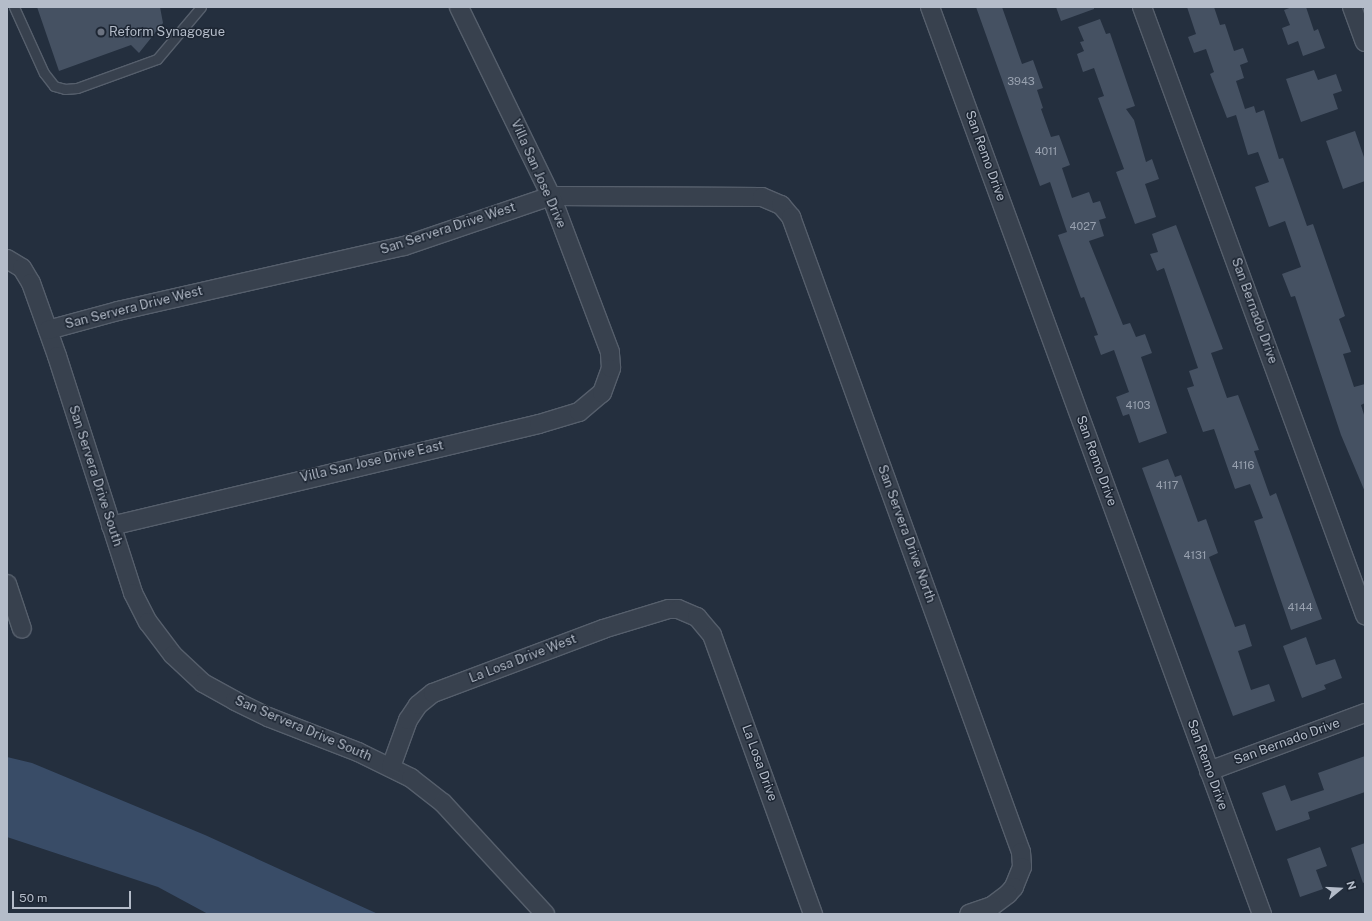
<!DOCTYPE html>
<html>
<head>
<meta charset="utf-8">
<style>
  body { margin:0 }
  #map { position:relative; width:1372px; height:921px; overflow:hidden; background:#242f3e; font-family:"Public Sans",sans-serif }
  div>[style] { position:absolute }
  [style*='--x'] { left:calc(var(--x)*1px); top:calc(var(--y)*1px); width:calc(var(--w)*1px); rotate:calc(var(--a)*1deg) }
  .water>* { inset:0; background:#394c67 }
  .building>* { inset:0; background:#455162 }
  .roads { filter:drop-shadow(1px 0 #565f6c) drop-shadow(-1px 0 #565f6c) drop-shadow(0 1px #565f6c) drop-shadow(0 -1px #565f6c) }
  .service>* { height:9px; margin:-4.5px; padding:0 4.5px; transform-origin:4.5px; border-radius:4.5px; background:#38414e }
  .minor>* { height:18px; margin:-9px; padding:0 9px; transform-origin:9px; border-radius:9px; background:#38414e }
  .dots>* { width:11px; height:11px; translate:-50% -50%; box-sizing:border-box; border:2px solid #1d2633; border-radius:50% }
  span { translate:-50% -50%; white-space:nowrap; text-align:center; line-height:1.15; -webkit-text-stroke:3px #1d2633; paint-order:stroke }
  .number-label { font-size:11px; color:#98a1af }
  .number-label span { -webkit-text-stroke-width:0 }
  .poi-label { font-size:13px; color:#b4bcc9 }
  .left { translate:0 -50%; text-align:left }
  .street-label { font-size:13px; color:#b4bcc9 }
  .frame { position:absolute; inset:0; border:8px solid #b4bcc9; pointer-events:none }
  .north { position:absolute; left:1320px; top:869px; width:40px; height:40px; -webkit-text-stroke:3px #1d2633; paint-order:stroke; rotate:72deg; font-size:11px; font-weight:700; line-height:16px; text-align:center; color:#b4bcc9 }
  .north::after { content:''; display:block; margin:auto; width:14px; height:18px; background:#b4bcc9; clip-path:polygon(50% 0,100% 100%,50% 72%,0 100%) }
  .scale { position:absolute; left:12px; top:891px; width:119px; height:18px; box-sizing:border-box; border:2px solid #b4bcc9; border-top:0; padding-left:5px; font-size:12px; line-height:14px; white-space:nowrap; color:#b4bcc9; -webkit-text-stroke:3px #1d2633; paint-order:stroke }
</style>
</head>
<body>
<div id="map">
  <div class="water">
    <div style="clip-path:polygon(7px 757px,32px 763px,205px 835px,378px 914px,208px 914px,158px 887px,7px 837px)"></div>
  </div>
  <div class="building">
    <div style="clip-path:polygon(37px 7px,160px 7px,163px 23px,139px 53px,131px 45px,59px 71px)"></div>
    <div style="clip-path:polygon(976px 7px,1002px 7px,1022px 64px,1033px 60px,1043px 88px,1037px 90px,1043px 108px,1041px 109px,1051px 137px,1059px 135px,1070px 165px,1062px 168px,1072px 198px,1089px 192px,1093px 203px,1100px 201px,1106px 218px,1099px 220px,1104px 236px,1089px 241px,1123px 325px,1130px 323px,1136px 337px,1145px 334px,1152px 353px,1141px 357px,1167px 433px,1139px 443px,1129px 414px,1123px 416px,1116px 397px,1129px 392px,1114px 350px,1101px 355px,1094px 336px,1098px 335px,1084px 297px,1081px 298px,1058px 235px,1067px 232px,1050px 182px,1040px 186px)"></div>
    <div style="clip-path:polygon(1056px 7px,1094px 7px,1094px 9px,1061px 21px)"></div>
    <div style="clip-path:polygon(1187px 7px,1214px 7px,1220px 25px,1225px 24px,1234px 51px,1243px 48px,1248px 62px,1240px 65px,1244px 78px,1236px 81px,1245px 109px,1254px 106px,1256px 113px,1264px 110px,1279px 159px,1283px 158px,1307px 226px,1313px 224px,1345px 316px,1339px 319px,1351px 352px,1343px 354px,1354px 387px,1365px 384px,1365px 403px,1361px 405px,1365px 418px,1365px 492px,1341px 435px,1295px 296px,1291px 297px,1282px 274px,1301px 267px,1285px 221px,1269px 227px,1255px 187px,1269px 182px,1258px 152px,1248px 155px,1236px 115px,1227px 118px,1210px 74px,1214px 72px,1206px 49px,1194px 53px,1188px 37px,1196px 34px)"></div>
    <div style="clip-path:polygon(1292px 7px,1306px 7px,1314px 31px,1318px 29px,1325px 48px,1303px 56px,1298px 41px,1288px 45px,1282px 28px,1290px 25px,1284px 10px)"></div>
    <div style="clip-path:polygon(1100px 19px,1106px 34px,1110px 33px,1135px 106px,1126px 109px,1134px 120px,1146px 162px,1152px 159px,1159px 179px,1145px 184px,1156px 217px,1135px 224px,1116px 172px,1124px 169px,1098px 98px,1104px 96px,1094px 68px,1083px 72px,1077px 54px,1084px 51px,1080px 42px,1084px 41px,1078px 27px)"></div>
    <div style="clip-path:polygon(1314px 70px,1318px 80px,1336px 74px,1342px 91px,1333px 94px,1338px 109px,1301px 122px,1286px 79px)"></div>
    <div style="clip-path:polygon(1355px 131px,1365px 160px,1365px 181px,1343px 189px,1326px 141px)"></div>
    <div style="clip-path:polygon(1176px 225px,1223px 349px,1211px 353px,1227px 398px,1238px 395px,1259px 450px,1254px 451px,1270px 496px,1276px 493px,1322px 619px,1291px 630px,1254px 521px,1263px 518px,1250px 484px,1235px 489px,1214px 429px,1203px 432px,1187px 388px,1194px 386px,1189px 371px,1198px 368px,1164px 268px,1157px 271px,1150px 254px,1158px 252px,1152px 234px)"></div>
    <div style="clip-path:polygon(1168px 459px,1175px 477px,1181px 475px,1198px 522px,1206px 519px,1218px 553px,1209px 557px,1235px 627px,1245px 624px,1252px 646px,1238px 651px,1251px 690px,1269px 684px,1275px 701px,1233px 716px,1142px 468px)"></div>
    <div style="clip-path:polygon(1306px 637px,1316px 665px,1335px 659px,1342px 678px,1324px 685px,1326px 689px,1302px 698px,1283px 646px)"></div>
    <div style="clip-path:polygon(1365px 756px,1365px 792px,1308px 812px,1310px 819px,1276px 831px,1262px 793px,1285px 785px,1291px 801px,1324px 790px,1318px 773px)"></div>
    <div style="clip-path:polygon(1365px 843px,1365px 882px,1363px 883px,1351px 848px)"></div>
    <div style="clip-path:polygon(1320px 847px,1327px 866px,1316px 870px,1323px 889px,1300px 897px,1287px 859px)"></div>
  </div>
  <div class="roads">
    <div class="service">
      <div style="--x:14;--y:7;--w:72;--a:65.6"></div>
      <div style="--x:44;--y:73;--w:16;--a:52"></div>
      <div style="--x:54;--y:86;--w:11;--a:15"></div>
      <div style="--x:65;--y:89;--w:12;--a:-5"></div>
      <div style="--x:77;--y:88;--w:85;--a:-19.9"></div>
      <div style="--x:157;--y:59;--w:68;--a:-49.8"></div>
    </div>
    <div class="minor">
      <div style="--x:930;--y:7;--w:966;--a:69.9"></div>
      <div style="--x:1142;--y:7;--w:648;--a:69.86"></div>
      <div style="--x:1352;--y:7;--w:37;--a:70"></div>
      <div style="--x:7;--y:259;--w:17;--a:31"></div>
      <div style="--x:22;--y:268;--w:17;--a:59"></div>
      <div style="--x:31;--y:283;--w:77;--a:70.4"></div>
      <div style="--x:57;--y:356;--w:249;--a:72.2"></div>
      <div style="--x:133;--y:593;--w:33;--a:63"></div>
      <div style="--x:148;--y:622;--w:41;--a:52.9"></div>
      <div style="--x:173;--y:655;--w:41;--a:43"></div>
      <div style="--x:203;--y:683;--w:37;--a:29"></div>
      <div style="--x:235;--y:701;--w:37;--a:26"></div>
      <div style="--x:268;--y:717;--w:97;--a:21.3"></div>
      <div style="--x:358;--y:752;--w:59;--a:26.1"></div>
      <div style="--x:411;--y:778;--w:41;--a:38"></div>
      <div style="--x:443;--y:803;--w:151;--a:47.4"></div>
      <div style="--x:48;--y:330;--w:73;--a:-15.2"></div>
      <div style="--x:118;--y:311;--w:293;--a:-12.8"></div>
      <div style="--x:404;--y:246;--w:155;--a:-18.8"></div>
      <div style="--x:551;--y:196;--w:211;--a:0.3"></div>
      <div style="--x:762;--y:197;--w:21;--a:23"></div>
      <div style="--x:781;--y:205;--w:16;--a:50"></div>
      <div style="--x:791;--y:217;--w:675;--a:70.09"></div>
      <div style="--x:1021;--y:852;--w:15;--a:86"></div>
      <div style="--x:1022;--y:867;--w:22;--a:112"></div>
      <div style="--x:1014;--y:887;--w:9;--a:131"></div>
      <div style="--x:1008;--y:894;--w:20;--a:143"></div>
      <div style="--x:992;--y:906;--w:24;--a:161"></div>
      <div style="--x:111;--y:526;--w:440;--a:-13.4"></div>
      <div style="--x:539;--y:424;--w:42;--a:-16.7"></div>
      <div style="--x:579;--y:412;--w:30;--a:-40"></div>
      <div style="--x:602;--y:393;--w:27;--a:-70"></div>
      <div style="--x:611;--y:368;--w:16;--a:-94"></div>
      <div style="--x:610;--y:352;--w:167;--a:-110.7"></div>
      <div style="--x:551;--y:196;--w:210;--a:-116"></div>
      <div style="--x:7;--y:584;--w:47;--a:71.6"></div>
      <div style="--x:391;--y:767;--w:50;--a:-70.1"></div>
      <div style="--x:408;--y:720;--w:18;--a:-56"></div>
      <div style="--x:418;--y:705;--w:19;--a:-39"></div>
      <div style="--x:433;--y:693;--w:182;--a:-20.6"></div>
      <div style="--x:603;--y:629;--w:69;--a:-16.9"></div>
      <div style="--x:669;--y:609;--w:9;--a:0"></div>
      <div style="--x:678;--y:609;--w:21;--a:23"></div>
      <div style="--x:697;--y:617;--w:23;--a:50"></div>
      <div style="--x:712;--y:635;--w:297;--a:70.1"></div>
      <div style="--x:1209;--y:771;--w:166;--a:-20.4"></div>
    </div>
  </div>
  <div class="dots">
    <div style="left:101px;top:32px;background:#6b7280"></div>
  </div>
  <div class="number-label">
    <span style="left:1021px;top:81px">3943</span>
    <span style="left:1046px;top:151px">4011</span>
    <span style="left:1083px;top:226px">4027</span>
    <span style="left:1138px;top:405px">4103</span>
    <span style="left:1243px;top:465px">4116</span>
    <span style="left:1167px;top:485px">4117</span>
    <span style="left:1195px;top:555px">4131</span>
    <span style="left:1300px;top:607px">4144</span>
  </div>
  <div class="poi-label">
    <span class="left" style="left:109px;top:32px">Reform Synagogue</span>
  </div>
  <div class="street-label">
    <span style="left:985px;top:156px;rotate:70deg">San Remo Drive</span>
    <span style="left:538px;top:174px;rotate:66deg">Villa San Jose Drive</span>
    <span style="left:448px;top:229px;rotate:-18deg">San Servera Drive West</span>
    <span style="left:134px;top:308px;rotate:-14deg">San Servera Drive West</span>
    <span style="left:1254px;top:311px;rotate:70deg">San Bernado Drive</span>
    <span style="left:1096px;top:461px;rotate:70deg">San Remo Drive</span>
    <span style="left:372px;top:462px;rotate:-13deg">Villa San Jose Drive East</span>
    <span style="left:95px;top:476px;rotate:72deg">San Servera Drive South</span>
    <span style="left:906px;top:534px;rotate:70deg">San Servera Drive North</span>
    <span style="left:523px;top:659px;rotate:-21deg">La Losa Drive West</span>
    <span style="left:303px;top:729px;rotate:23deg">San Servera Drive South</span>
    <span style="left:1287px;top:742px;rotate:-20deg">San Bernado Drive</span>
    <span style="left:759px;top:763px;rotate:70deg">La Losa Drive</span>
    <span style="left:1207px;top:765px;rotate:70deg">San Remo Drive</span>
  </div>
  <div class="frame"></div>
  <div class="north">N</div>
  <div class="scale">50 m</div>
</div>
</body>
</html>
